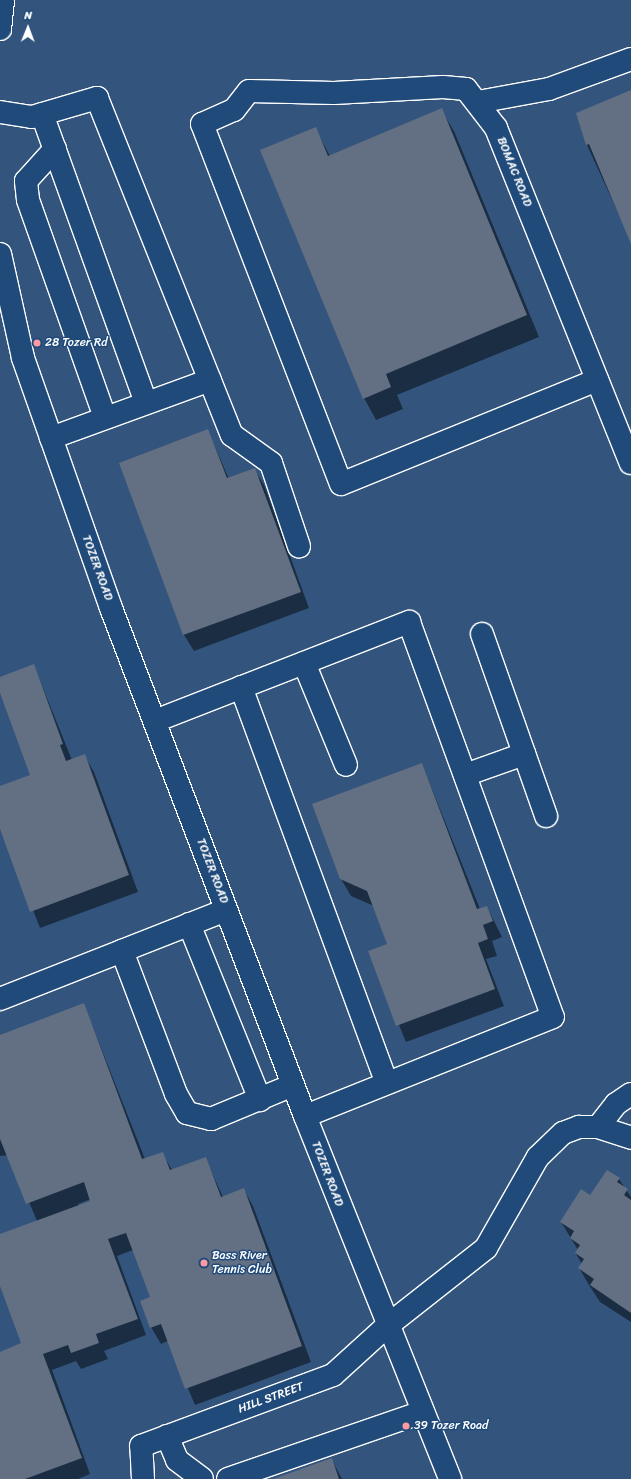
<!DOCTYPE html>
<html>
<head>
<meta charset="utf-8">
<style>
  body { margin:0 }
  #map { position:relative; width:631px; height:1479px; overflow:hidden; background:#33557d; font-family:Sriracha,sans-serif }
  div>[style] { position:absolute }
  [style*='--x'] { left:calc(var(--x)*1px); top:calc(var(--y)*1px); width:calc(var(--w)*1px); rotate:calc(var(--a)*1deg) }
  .shadow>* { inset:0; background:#0007 }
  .building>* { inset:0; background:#636f83 }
  .roads { filter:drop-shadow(1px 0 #fff) drop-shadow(-1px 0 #fff) drop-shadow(0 1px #fff) drop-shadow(0 -1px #fff) }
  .minor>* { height:22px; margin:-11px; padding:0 11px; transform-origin:11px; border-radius:11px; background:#1f4a7a }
  .major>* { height:22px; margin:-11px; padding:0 11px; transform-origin:11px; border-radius:11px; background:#1f4a7a }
  .dots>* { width:11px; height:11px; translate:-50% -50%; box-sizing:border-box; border:2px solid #1f4a7a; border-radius:50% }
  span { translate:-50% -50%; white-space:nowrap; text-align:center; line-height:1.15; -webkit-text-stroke:3px #1f4a7a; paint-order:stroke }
  .street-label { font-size:12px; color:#fff }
  .poi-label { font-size:12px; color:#fff }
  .left { translate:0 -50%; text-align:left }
  .north { position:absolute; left:8px; top:8px; width:40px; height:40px; -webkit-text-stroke:3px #1f4a7a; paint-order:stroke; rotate:1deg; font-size:11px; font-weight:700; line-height:16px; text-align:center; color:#fff }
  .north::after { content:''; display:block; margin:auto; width:14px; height:18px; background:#fff; clip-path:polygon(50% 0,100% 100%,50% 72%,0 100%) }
</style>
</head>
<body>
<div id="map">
  <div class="shadow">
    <div style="clip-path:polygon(631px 91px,631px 241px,587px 145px)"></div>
    <div style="clip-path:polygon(441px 110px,454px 131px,539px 337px,397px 395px,403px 409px,376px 420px,364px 398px,315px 128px,330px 156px)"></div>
    <div style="clip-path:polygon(208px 431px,229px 479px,254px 469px,264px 485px,309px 608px,194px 651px,184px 635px,120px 463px)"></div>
    <div style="clip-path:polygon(34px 666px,72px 760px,84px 755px,94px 772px,138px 892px,40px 928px,0 826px,0 787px,31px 775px,0 690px,0 678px)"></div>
    <div style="clip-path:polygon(422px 764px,480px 909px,487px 907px,502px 937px,492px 941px,497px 956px,486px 959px,504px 1006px,406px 1042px,369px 952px,388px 944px,374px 906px,351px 896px,341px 879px)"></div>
    <div style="clip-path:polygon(evenodd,84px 1005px,145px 1159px,162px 1153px,172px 1170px,205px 1158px,223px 1197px,244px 1190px,253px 1206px,311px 1362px,195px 1405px,168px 1341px,161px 1344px,151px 1327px,151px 1298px,133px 1250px,117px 1256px,146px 1335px,104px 1351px,108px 1359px,81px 1369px,76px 1361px,52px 1370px,90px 1474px,78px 1479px,0 1479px,0 1353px,23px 1344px,0 1283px,0 1235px,37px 1221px,9px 1155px,0 1156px,0 1036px,84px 1005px,91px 1199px,92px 1201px,79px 1206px,78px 1204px,91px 1199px)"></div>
    <div style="clip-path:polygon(607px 1171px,619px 1179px,631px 1197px,631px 1322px,600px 1302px,589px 1285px,579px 1268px,582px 1264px,576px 1254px,578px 1250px,561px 1222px,590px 1197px)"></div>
    <div style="clip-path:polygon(332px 1460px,342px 1479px,276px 1479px)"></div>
  </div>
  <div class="building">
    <div style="clip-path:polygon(631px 90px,631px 244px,589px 144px,586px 145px,576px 113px)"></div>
    <div style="clip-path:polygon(442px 108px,527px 315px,386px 374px,391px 387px,363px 399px,260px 150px,316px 127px,328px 156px)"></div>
    <div style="clip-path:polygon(208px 429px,227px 478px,255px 468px,301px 592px,183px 635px,119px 463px)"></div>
    <div style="clip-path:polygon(34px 664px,63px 744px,60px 745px,66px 761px,85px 754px,129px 875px,30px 912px,0 829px,0 786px,30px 775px,0 693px,0 677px)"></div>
    <div style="clip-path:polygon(422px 763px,477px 909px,487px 906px,493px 921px,483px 925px,488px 939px,478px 943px,495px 989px,396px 1026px,368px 951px,387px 944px,367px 891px,340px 879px,312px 804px)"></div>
    <div style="clip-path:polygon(84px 1003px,142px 1159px,163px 1152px,170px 1170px,206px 1157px,221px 1197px,244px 1188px,302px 1346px,185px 1389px,161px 1324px,150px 1328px,140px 1301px,150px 1297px,126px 1233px,108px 1239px,138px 1319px,96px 1334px,99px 1343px,71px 1353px,68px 1345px,43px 1354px,82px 1458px,25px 1479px,0 1479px,0 1352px,21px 1343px,0 1286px,0 1234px,90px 1201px,84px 1182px,26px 1204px,0 1139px,0 1035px)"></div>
    <div style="clip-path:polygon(607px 1170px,620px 1178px,617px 1182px,628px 1189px,624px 1195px,631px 1200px,631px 1313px,590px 1285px,594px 1279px,578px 1268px,584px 1259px,575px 1253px,580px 1245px,570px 1238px,574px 1231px,560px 1222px,581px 1189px,590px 1195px)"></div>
    <div style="clip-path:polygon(332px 1458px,339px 1479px,273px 1479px)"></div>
  </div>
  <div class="roads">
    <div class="minor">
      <div style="--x:478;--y:102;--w:72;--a:-10.4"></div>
      <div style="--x:549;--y:89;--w:87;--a:-20.1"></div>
      <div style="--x:0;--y:112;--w:32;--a:9"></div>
      <div style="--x:32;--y:117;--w:68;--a:-16.3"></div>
      <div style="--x:97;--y:98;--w:363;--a:68.2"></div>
      <div style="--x:232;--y:435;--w:48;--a:35.7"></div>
      <div style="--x:271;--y:463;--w:88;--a:71.4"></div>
      <div style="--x:42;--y:114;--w:307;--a:70.2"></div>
      <div style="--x:55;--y:149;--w:43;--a:132.2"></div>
      <div style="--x:26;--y:181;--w:19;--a:84"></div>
      <div style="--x:28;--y:200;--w:231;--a:70.5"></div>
      <div style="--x:597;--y:380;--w:276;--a:157.9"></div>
      <div style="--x:341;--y:484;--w:386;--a:-111.1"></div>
      <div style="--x:202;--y:124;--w:35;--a:-24"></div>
      <div style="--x:234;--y:110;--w:24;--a:-52"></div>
      <div style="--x:249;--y:91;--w:85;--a:1.3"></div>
      <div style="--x:334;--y:93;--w:109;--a:-3.2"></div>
      <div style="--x:443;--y:87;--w:23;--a:5"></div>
      <div style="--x:466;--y:89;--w:49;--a:52.4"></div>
      <div style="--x:496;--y:128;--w:361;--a:68.1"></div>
      <div style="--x:51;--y:438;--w:169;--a:-20"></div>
      <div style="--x:482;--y:634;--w:193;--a:70.6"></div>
      <div style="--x:304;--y:663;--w:110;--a:67.6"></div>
      <div style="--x:241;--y:687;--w:422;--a:69.8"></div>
      <div style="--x:155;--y:721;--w:273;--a:-21.3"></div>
      <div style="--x:409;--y:622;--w:420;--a:70"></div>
      <div style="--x:553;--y:1017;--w:267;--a:158.2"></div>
      <div style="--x:465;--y:775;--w:63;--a:-19.6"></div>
      <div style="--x:226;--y:910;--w:112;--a:158.5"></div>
      <div style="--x:122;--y:951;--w:153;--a:69.3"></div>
      <div style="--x:176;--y:1094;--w:22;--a:60"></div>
      <div style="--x:187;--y:1113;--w:25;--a:14"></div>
      <div style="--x:211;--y:1119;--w:89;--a:-22.5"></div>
      <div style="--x:189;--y:924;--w:190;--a:68"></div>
      <div style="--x:0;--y:999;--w:131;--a:-21.5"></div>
      <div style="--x:598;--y:1127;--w:29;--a:-52"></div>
      <div style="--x:616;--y:1104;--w:18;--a:-34"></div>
      <div style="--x:167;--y:1436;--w:26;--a:67"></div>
      <div style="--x:177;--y:1460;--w:31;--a:37"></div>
      <div style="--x:143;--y:1479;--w:33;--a:-93"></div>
      <div style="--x:141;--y:1446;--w:205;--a:-20.3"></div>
      <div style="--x:333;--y:1375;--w:73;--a:-42.2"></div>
      <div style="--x:387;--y:1326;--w:126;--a:-38.2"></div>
      <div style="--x:486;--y:1248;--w:105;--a:-60.3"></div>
      <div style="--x:538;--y:1157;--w:35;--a:-44"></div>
      <div style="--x:563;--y:1133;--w:17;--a:-21"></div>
      <div style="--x:579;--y:1127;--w:19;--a:0"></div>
      <div style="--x:598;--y:1127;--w:35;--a:18"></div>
      <div style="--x:228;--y:1479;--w:206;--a:-19"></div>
    </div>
    <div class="major">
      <div style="--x:0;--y:29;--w:29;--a:-84"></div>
      <div style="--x:0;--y:254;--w:107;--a:77.5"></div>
      <div style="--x:23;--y:358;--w:265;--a:70.6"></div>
      <div style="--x:111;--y:608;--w:544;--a:69.1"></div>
      <div style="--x:305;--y:1116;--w:391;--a:68.2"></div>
    </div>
  </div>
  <div class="dots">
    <div style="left:37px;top:343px;background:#ff9aa2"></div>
    <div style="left:204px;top:1263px;background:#ff9aa2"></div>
    <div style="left:406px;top:1426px;background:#ff9aa2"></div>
  </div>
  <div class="street-label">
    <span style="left:514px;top:172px;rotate:68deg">BOMAC ROAD</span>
    <span style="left:97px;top:568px;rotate:70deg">TOZER ROAD</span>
    <span style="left:212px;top:871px;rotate:69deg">TOZER ROAD</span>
    <span style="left:327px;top:1174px;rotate:69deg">TOZER ROAD</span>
    <span style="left:271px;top:1398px;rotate:-20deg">HILL STREET</span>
  </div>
  <div class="poi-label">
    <span class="left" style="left:45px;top:343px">28 Tozer Rd</span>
    <span class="left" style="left:212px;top:1263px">Bass River<br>Tennis Club</span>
    <span class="left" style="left:414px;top:1426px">39 Tozer Road</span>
  </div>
  <div class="north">N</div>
</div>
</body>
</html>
